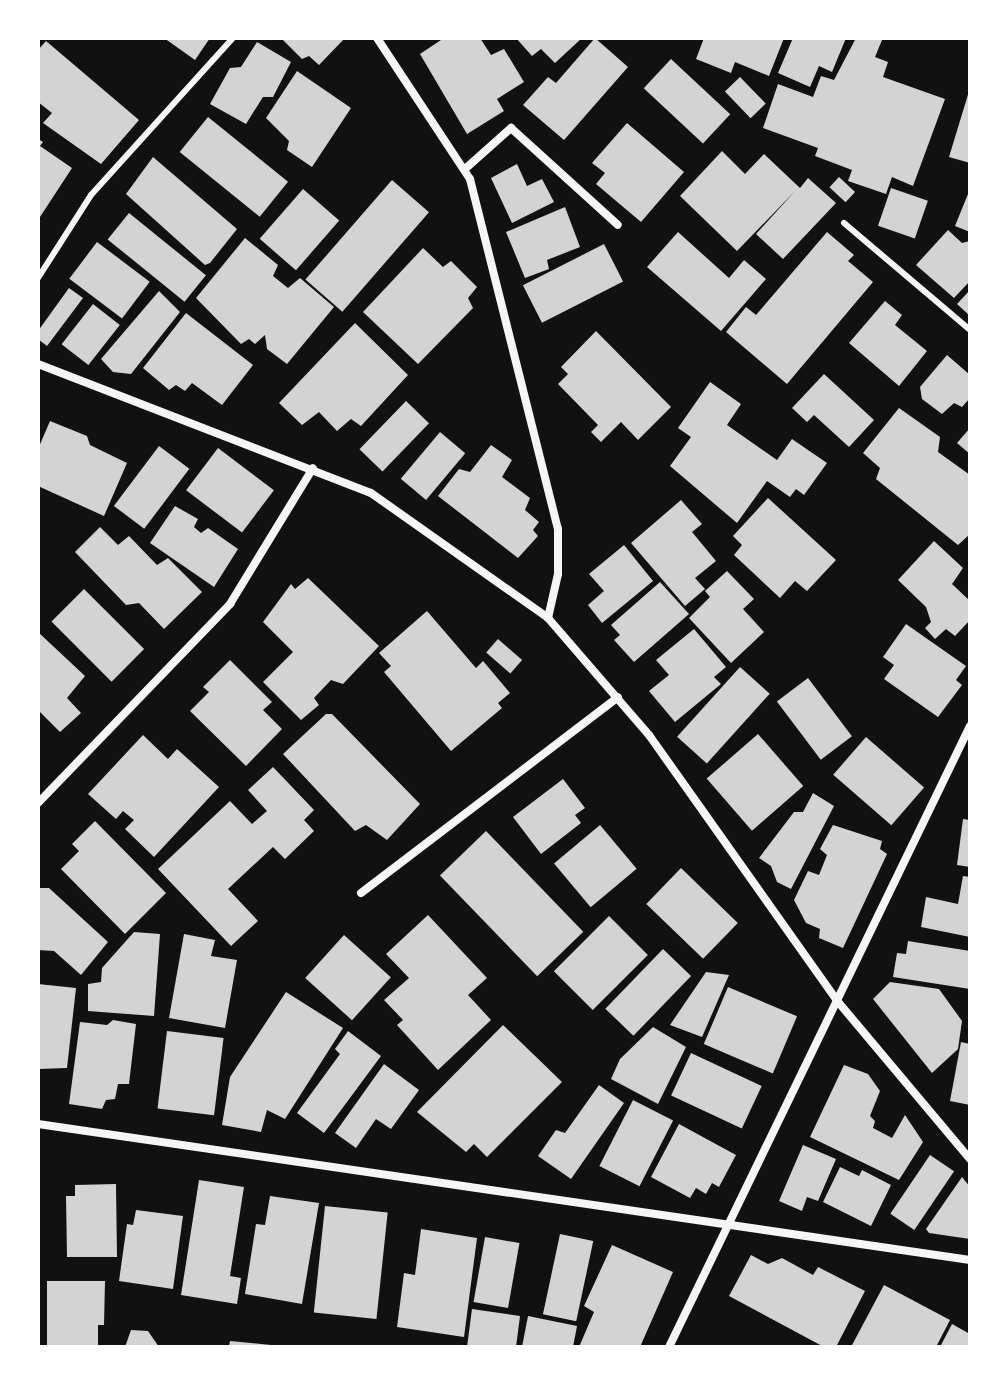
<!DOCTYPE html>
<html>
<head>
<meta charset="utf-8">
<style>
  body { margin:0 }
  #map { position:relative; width:1008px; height:1385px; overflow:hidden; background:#111; font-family:Raleway,sans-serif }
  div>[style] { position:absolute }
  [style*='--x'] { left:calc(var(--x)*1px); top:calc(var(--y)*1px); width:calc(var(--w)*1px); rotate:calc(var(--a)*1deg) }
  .building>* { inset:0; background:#d3d3d3; transform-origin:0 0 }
  .service>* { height:6px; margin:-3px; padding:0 3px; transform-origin:3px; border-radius:3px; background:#f5f5f5 }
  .minor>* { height:8px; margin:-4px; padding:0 4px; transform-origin:4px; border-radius:4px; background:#f5f5f5 }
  span { translate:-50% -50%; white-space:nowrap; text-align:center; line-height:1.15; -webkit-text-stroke:6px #fff; paint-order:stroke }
  .frame { position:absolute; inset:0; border:40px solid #fff; pointer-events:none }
</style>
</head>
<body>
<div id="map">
  <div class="building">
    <div style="clip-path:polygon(164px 38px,210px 38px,195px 60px)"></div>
    <div style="clip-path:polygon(281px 38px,345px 38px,319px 65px,309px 56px,302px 59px)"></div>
    <div style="clip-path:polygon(444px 38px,480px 38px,491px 55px,504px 49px,524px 82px,497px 99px,504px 111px,467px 134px,420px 54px)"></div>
    <div style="clip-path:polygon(516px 38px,582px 38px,555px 63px,541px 49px,532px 56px)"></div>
    <div style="clip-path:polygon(595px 38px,628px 67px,564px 140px,523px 105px,548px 77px,556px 83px)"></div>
    <div style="clip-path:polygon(704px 38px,784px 38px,769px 76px,735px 62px,731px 73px,696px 59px)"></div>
    <div style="clip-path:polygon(793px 38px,846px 38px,832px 72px,819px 66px,810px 87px,778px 73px)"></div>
    <div style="clip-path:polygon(856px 38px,882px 40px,875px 57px,888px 62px,883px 77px,945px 99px,913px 186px,892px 177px,886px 194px,848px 181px,852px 170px,815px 156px,818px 148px,763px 128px,778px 84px,813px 97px,821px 76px,834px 80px)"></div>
    <div style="clip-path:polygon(46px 41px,139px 120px,101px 164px,43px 123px,52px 113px,38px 102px,38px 50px)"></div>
    <div style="clip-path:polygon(257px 42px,291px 62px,273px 97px,263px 97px,246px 124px,210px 104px,230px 68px,241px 67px)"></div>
    <div style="left:671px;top:59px;width:81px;height:40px;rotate:43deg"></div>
    <div style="clip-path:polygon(297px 71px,351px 108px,312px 167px,287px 150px,289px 141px,266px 118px)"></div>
    <div style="left:740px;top:77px;width:37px;height:21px;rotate:46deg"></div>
    <div style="clip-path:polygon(970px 88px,970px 163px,949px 157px)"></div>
    <div style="left:208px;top:117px;width:103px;height:45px;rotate:39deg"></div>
    <div style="clip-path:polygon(627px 123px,684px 172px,641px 222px,596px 184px,605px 173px,592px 163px)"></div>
    <div style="clip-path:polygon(38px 139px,43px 142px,40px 146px,72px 168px,38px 220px)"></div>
    <div style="clip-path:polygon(722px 151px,745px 174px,764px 154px,800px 188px,808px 178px,836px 203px,783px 259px,756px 234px,796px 190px,737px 251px,680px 196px)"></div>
    <div style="clip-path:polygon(153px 157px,237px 229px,210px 263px,205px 265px,126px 194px)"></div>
    <div style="clip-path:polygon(517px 164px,527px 186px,542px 179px,554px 202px,512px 223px,491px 178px)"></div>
    <div style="left:839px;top:177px;width:22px;height:14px;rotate:43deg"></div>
    <div style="left:392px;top:180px;width:49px;height:132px;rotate:41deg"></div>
    <div style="left:891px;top:188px;width:39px;height:40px;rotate:19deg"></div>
    <div style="left:303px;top:189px;width:48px;height:66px;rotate:41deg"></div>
    <div style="clip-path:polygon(970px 189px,970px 232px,955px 226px)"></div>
    <div style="clip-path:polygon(565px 207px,580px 247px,547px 260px,549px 269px,525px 278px,506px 232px)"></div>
    <div style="left:129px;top:213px;width:99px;height:34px;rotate:39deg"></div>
    <div style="clip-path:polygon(948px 230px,962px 243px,970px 241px,970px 281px,954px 298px,916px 265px)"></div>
    <div style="clip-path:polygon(678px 232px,729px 278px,744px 260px,766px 279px,721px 331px,647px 267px)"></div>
    <div style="clip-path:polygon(827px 232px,854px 255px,848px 261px,873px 282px,787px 384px,726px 332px,746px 307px,756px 315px)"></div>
    <div style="clip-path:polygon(245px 238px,278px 265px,273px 276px,288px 288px,300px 278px,334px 307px,287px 364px,267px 349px,265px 335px,255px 344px,249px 339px,241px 344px,196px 298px)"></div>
    <div style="left:97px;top:242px;width:66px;height:46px;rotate:37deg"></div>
    <div style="left:604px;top:244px;width:42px;height:91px;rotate:63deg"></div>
    <div style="clip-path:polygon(423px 248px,443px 267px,451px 261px,477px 287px,468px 298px,473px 308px,418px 364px,363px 312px)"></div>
    <div style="clip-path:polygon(69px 288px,83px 298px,47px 346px,38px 339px,38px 331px)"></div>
    <div style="clip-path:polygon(970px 290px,970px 316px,957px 304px)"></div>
    <div style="clip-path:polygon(159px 291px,180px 312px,131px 374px,113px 372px,101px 359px)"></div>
    <div style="clip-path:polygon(885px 301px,902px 315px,895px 325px,927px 351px,899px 386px,849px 343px)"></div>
    <div style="left:93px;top:304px;width:34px;height:51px;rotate:38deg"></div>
    <div style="clip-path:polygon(186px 313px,253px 365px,222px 405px,192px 383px,185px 391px,176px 385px,169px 390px,143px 368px)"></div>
    <div style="clip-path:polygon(355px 323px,408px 375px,361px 426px,351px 419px,337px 431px,319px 412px,302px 425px,279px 403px)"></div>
    <div style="clip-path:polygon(596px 331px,671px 407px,638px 440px,621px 422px,601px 442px,591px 432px,598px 425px,558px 384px,568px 374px,561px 367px)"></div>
    <div style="clip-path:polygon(947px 355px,970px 375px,970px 398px,962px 407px,954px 403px,942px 414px,922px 399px,920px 387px)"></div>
    <div style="clip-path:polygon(824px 374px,874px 420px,849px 447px,814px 415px,807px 422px,792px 408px)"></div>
    <div style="clip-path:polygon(710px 382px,741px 404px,727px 425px,777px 460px,792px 439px,827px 463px,804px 495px,796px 489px,790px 497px,767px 481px,737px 523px,670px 466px,691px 437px,678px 428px)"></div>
    <div style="left:406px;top:401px;width:32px;height:67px;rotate:44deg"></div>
    <div style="clip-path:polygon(899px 408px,940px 437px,938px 452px,970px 475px,970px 534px,958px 545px,876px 479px,880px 468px,863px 453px)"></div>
    <div style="clip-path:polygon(50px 421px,87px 436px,90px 445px,127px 463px,104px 516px,38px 486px,38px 449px)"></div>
    <div style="clip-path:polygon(970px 428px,970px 454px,957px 443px)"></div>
    <div style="left:440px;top:432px;width:33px;height:61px;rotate:40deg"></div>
    <div style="clip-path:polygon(491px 445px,512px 460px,502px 477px,530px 498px,525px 510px,539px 522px,533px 530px,538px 536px,518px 558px,438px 496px,459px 469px,470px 472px)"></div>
    <div style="left:159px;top:446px;width:38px;height:75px;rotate:37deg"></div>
    <div style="left:218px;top:448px;width:70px;height:53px;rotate:37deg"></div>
    <div style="clip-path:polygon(768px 498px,836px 560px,807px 591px,795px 581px,780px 598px,734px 555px,742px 545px,733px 536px)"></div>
    <div style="clip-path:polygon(681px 500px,702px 524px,692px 532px,716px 561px,695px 578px,705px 589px,685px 606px,631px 543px)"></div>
    <div style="clip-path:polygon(175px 506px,198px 519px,194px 527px,201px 533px,208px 528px,238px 549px,214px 587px,150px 543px)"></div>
    <div style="clip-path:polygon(100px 527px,118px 545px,129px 536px,157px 565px,168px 558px,202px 592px,164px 629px,139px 603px,126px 605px,75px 552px)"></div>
    <div style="clip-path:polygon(934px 541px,963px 568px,952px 584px,970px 601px,970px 620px,955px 636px,946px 629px,935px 639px,925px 628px,931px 622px,926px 607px,898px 580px)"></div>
    <div style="clip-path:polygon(624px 545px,653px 581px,602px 623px,588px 605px,604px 591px,589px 574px)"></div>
    <div style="clip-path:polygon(727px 571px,754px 599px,743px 609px,764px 632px,731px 663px,689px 618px,710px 597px,705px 591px)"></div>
    <div style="clip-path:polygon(308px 578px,379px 646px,343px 684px,331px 680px,314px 698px,319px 705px,301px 720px,263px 682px,293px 652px,263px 622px,291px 584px,295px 589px)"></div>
    <div style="clip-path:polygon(660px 582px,689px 614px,634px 662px,614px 640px,620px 635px,611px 625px)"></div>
    <div style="left:84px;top:589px;width:85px;height:46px;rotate:45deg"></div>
    <div style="clip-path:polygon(427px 611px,476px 668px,483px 661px,510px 693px,498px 703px,502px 708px,451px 751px,384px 672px,391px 666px,379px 653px)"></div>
    <div style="clip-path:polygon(906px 624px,966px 666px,956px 680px,962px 685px,938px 717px,884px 679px,894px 665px,883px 657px)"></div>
    <div style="clip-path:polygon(694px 629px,726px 667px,714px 677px,721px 684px,675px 722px,649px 691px,669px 675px,656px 660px)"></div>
    <div style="clip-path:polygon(38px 632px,85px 676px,67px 698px,81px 713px,60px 732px,38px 710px)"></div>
    <div style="left:498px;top:639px;width:32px;height:18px;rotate:41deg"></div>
    <div style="clip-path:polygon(230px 660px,272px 702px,263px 710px,282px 729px,246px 766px,190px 711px,209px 692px,203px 687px)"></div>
    <div style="left:740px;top:667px;width:40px;height:94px;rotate:42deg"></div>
    <div style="left:808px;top:678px;width:73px;height:39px;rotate:53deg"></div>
    <div style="clip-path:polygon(326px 714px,332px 714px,420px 804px,387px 840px,366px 825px,355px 831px,283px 754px)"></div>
    <div style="left:758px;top:734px;width:69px;height:68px;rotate:49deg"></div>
    <div style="clip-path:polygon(143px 735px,168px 759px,177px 749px,219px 787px,154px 857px,125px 829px,134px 820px,123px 811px,116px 819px,88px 794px)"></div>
    <div style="left:866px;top:737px;width:77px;height:50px;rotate:41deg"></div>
    <div style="clip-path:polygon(273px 767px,314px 810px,304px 820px,314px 831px,285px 859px,273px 847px,228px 889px,258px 921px,231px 946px,158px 869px,230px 801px,252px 824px,267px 811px,248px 790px)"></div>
    <div style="clip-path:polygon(563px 779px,585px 808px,575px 815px,581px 823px,541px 854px,513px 817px)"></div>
    <div style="clip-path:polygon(813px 793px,834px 806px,791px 889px,777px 882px,771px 866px,759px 858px,794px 812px,803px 812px)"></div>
    <div style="clip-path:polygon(963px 819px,970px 820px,970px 867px,957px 865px)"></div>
    <div style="clip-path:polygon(95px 821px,166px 893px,125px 934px,61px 869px,79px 851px,72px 844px)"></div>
    <div style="left:600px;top:825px;width:57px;height:60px;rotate:50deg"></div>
    <div style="clip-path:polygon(833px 825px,882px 841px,880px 849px,887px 854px,843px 948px,819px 938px,820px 929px,806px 923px,794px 900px,808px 871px,819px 875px,827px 855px,820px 849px)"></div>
    <div style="left:486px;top:831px;width:140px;height:64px;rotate:46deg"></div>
    <div style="left:681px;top:868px;width:79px;height:50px;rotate:44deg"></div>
    <div style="clip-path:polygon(963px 876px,970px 877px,970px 937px,921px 927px,926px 897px,958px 904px)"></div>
    <div style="clip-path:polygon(38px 888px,49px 888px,108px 942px,81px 975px,54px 951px,38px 950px)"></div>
    <div style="clip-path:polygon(428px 915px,487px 978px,468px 995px,491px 1020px,438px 1070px,397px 1025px,403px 1020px,384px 1000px,409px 978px,386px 954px)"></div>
    <div style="left:609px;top:916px;width:55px;height:78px;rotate:45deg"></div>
    <div style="clip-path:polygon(134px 932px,160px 934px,154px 1016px,88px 1011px,88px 984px,101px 982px,102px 968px)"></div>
    <div style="clip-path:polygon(184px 934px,215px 940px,211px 956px,237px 960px,225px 1028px,169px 1018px)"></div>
    <div style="left:344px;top:935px;width:63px;height:58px;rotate:42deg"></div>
    <div style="clip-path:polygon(908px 941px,970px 951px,970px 989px,893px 977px,897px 953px,906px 954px)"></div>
    <div style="left:663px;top:949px;width:39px;height:83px;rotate:44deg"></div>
    <div style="clip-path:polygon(706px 972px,729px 975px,702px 1037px,670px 1025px)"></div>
    <div style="clip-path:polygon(890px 982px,939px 989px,962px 1021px,958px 1049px,932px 1073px,873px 999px)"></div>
    <div style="clip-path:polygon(38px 984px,76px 988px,67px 1068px,38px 1069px)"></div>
    <div style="left:728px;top:987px;width:75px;height:62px;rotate:23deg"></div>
    <div style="clip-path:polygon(286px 992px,343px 1028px,285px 1119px,267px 1110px,261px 1132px,222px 1125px,230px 1077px)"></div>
    <div style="clip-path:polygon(113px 1020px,136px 1024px,129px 1084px,118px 1084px,115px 1099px,106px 1100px,102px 1109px,69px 1104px,80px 1022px,107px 1025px)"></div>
    <div style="clip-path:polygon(503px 1025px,562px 1082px,487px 1157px,474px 1144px,466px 1152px,417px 1112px)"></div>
    <div style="clip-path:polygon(653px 1027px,686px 1047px,658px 1104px,611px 1079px,620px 1059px)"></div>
    <div style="left:167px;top:1031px;width:57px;height:78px;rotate:7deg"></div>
    <div style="clip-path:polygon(348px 1031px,381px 1056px,324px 1133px,297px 1113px,340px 1054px,335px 1049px)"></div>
    <div style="clip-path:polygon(961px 1042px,970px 1044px,970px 1105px,950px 1101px)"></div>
    <div style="left:691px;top:1053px;width:78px;height:47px;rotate:25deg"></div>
    <div style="clip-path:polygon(384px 1064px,419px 1090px,391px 1129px,376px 1119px,356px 1148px,335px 1133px)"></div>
    <div style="clip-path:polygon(844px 1065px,868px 1074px,880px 1091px,870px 1116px,875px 1121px,873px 1128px,892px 1138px,905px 1115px,923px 1142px,899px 1180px,810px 1137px)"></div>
    <div style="clip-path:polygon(599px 1085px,624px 1103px,571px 1179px,538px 1156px,556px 1130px,565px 1133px)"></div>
    <div style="left:633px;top:1100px;width:45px;height:74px;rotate:27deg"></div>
    <div style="clip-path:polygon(679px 1124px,736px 1155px,719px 1187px,712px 1183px,706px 1194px,696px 1188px,690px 1198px,651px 1177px)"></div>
    <div style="clip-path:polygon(803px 1145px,836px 1159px,818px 1201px,807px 1197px,802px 1211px,779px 1201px)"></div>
    <div style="left:930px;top:1155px;width:29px;height:71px;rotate:34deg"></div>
    <div style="clip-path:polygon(840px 1167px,859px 1176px,862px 1170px,891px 1185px,871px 1226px,823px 1202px)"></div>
    <div style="clip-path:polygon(962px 1177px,970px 1187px,970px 1239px,929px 1233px,926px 1229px)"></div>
    <div style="clip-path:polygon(199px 1180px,244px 1187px,230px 1276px,241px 1278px,237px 1304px,181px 1295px)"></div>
    <div style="clip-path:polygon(116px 1184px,117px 1257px,67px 1257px,66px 1196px,75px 1196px,75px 1185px)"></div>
    <div style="clip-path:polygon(270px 1196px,319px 1203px,302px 1304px,245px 1294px,256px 1224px,265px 1225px)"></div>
    <div style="left:325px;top:1206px;width:63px;height:107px;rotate:6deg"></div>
    <div style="clip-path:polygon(136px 1210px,183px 1216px,173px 1289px,119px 1281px,127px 1224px,133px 1225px)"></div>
    <div style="clip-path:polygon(421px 1229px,477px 1238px,464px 1337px,397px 1327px,404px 1273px,415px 1275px)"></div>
    <div style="left:560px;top:1234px;width:34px;height:82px;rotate:12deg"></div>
    <div style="left:485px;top:1237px;width:35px;height:66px;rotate:10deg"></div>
    <div style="clip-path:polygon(612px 1245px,673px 1272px,640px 1347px,579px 1347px,594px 1312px,584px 1306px)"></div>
    <div style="clip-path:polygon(751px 1255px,768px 1264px,782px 1258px,813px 1275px,818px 1267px,865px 1291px,836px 1347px,824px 1347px,729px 1296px)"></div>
    <div style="clip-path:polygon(47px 1281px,105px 1281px,104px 1325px,98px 1325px,98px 1347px,47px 1347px)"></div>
    <div style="clip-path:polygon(884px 1285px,950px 1320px,936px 1347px,851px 1347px)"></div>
    <div style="clip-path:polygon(472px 1309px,520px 1316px,516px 1347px,467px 1347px)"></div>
    <div style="clip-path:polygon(528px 1316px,577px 1326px,573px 1347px,522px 1347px)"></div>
    <div style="clip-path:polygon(952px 1324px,970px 1334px,970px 1347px,940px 1347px)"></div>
    <div style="clip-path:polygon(131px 1330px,148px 1331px,159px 1347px,125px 1347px)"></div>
    <div style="clip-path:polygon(230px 1341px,271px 1345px,271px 1347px,229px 1347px)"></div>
  </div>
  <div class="service">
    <div style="--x:844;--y:223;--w:165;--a:40.3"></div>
    <div style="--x:38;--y:278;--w:98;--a:-57.4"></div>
    <div style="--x:91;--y:195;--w:212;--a:-47.9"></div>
  </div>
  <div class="minor">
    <div style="--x:377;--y:38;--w:169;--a:56.6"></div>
    <div style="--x:470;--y:179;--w:361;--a:75.9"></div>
    <div style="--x:558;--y:529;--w:45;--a:90"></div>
    <div style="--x:558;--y:574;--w:45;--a:102.8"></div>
    <div style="--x:465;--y:169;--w:62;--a:-41.7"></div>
    <div style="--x:511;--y:128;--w:144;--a:42.2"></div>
    <div style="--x:38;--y:364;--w:357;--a:21.2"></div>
    <div style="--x:371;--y:493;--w:217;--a:35.2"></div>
    <div style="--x:548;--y:618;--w:155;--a:49.2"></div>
    <div style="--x:649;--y:735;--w:329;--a:54.7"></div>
    <div style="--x:839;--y:1003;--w:204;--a:50"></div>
    <div style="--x:38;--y:803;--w:277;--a:-46"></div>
    <div style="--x:230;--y:604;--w:159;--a:-58.6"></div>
    <div style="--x:361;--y:893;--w:323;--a:-37.3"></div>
    <div style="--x:38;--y:1124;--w:942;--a:8.3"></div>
    <div style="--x:669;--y:1347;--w:690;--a:-64.14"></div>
  </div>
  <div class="frame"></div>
</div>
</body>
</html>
